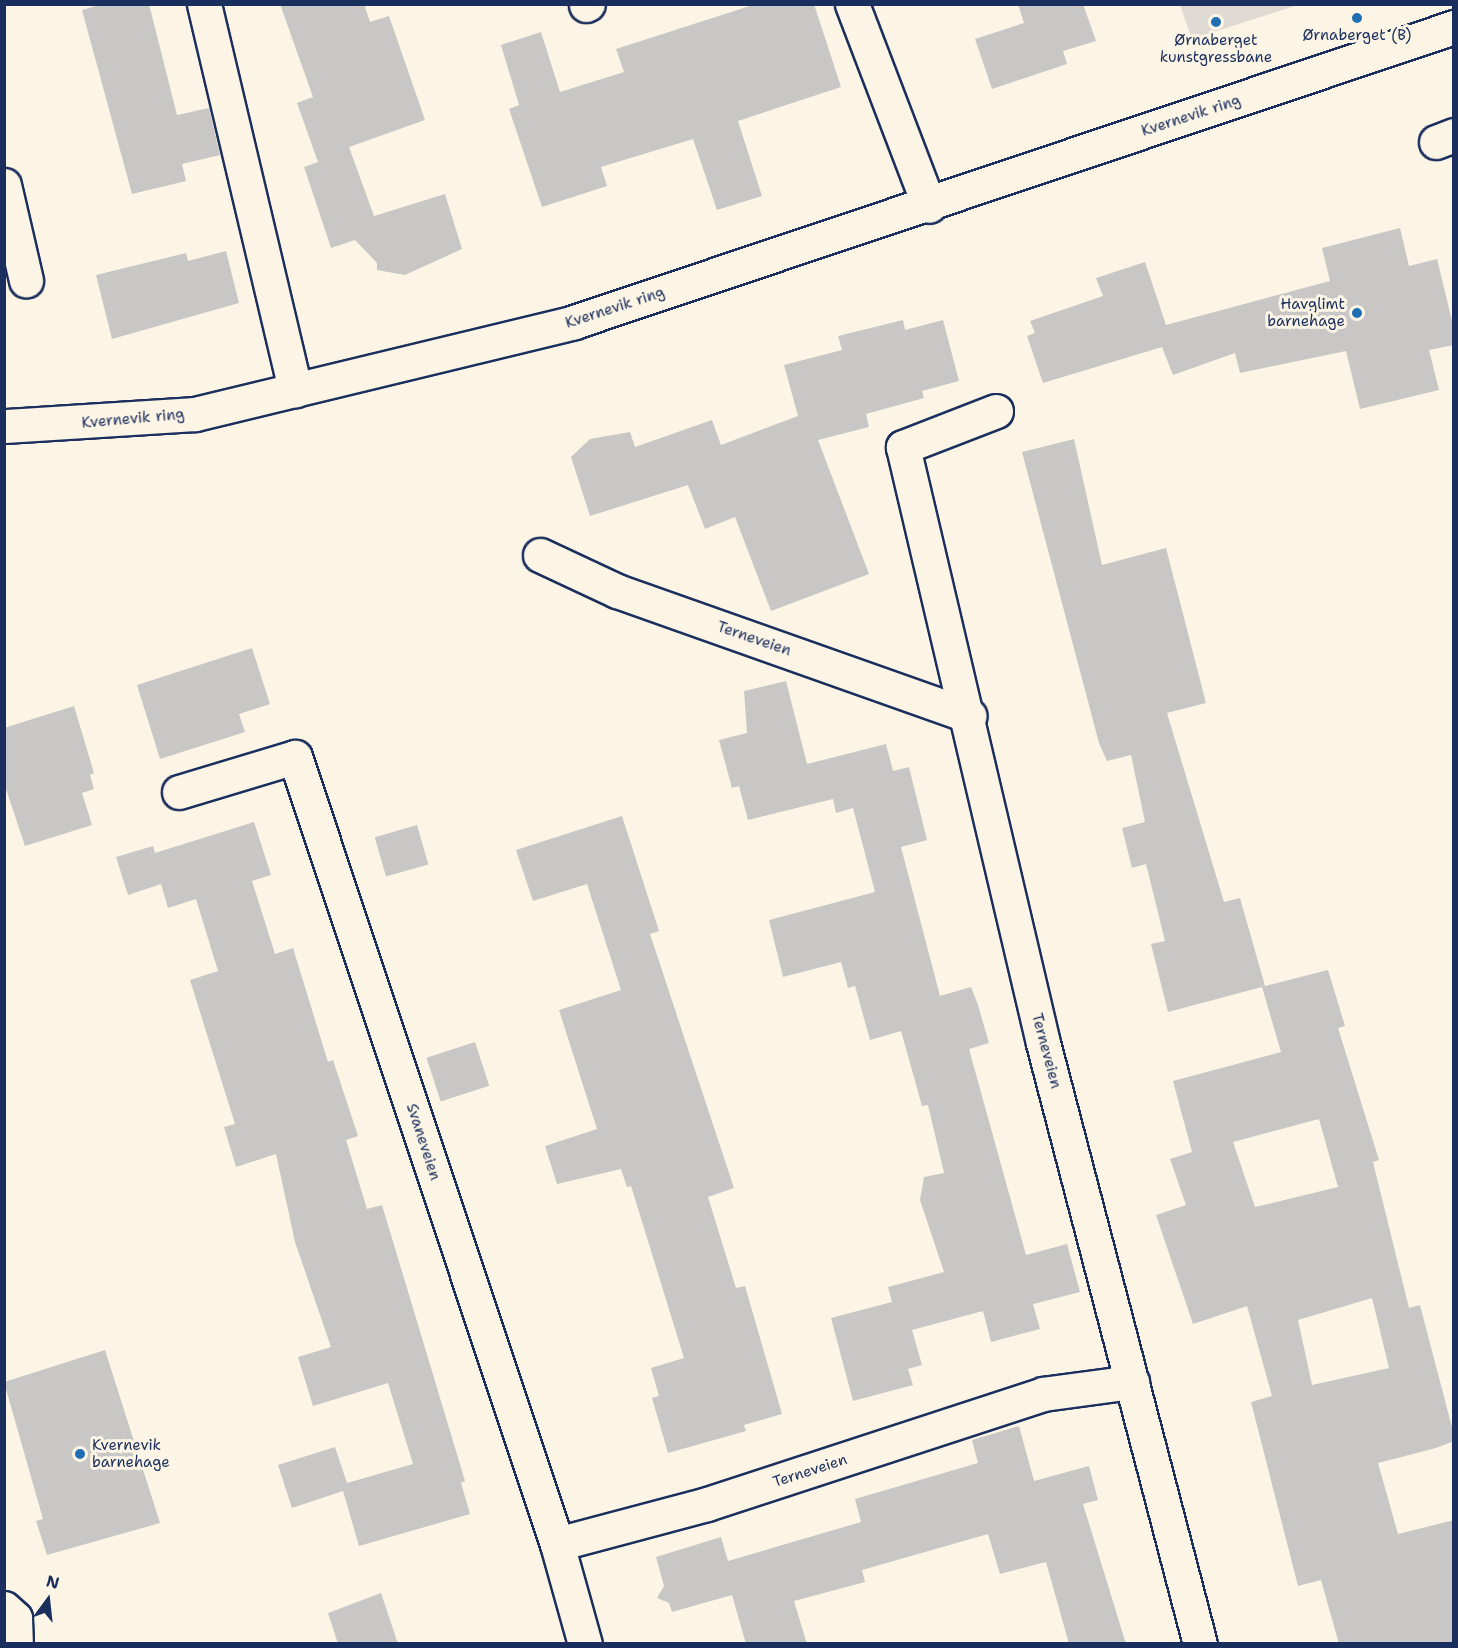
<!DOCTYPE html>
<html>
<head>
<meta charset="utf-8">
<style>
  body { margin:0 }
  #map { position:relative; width:1458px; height:1648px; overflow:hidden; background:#fcf5e5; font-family:"Shantell Sans",sans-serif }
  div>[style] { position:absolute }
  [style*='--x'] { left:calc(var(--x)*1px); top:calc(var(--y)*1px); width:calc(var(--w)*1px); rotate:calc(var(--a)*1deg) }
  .green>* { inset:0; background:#dfdbd4 }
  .building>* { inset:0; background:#c8c7c6; transform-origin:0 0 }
  .roads { filter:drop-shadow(2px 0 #1b2f5e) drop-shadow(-2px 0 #1b2f5e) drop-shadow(0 2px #1b2f5e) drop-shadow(0 -2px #1b2f5e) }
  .minor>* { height:33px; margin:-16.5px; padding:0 16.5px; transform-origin:16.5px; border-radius:16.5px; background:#fcf5e5 }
  .major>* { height:33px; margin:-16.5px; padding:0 16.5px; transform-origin:16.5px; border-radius:16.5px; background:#fcf5e5 }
  .dots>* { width:16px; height:16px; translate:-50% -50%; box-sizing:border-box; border:3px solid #fcf5e5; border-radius:50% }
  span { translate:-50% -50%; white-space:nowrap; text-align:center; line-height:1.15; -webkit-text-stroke:6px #fcf5e5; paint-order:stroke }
  .poi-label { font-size:15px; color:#1b2f5e }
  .right { translate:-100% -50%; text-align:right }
  .left { translate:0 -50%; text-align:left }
  .street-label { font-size:15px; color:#1b2f5e }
  .frame { position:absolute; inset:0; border:6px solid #1b2f5e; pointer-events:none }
  .north { position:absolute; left:18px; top:1570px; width:60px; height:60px; -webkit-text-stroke:4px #fcf5e5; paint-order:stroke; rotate:15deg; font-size:16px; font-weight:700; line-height:24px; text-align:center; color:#1b2f5e }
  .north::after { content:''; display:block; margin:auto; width:21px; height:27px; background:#1b2f5e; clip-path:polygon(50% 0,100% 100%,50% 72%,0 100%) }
</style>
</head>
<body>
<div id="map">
  <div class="green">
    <div style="clip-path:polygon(1180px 5px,1180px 4px,1298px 5px,1192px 39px)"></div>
  </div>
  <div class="building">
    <div style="clip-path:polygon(103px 4px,149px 4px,177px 115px,209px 108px,220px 155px,182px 164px,186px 181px,132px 194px,82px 10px)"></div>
    <div style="clip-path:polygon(280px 4px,364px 4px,370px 22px,389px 16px,425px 120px,349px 147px,374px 216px,445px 194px,462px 249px,405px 275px,377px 270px,377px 263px,355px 240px,331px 248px,304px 167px,318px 162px,297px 103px,313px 97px)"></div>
    <div style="clip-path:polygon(756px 4px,814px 4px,841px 87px,738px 121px,762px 196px,717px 210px,693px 139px,601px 167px,607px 186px,542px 207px,509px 109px,519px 105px,501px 45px,541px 32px,560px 92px,624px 72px,616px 49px)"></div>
    <div style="clip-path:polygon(1018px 4px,1083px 4px,1096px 41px,1063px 51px,1067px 64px,992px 89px,975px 39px,1024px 23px)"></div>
    <div style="clip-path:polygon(1400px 228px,1409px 266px,1437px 259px,1454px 329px,1454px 345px,1429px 350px,1439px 390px,1360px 409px,1346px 351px,1240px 373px,1235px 353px,1173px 375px,1162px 347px,1043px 383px,1027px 336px,1035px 333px,1030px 321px,1103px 296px,1096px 278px,1145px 262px,1166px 325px,1330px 281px,1322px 248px)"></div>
    <div style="clip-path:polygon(226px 251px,239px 303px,112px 339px,96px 275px,186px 253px,188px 261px)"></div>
    <div style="clip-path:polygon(903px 320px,905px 330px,943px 320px,959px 381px,922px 391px,924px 398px,866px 414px,869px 427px,818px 440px,869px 574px,771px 611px,735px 517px,705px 529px,688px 485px,590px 516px,571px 457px,590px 439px,630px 432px,635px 447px,712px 420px,721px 445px,798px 416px,784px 365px,842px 350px,838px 336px)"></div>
    <div style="clip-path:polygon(evenodd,1074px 439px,1102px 565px,1166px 548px,1206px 703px,1167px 713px,1224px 902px,1240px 898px,1265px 986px,1328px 970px,1345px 1026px,1338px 1028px,1379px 1160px,1373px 1162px,1409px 1308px,1420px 1305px,1454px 1435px,1454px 1441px,1436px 1448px,1378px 1463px,1398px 1534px,1454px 1520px,1454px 1644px,1339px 1644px,1321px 1580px,1298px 1586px,1251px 1402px,1272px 1396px,1247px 1306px,1193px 1324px,1156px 1215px,1186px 1205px,1170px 1159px,1192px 1152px,1173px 1081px,1281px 1052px,1262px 987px,1168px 1012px,1151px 944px,1165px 941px,1146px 864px,1132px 868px,1122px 828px,1145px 822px,1131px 755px,1107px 761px,1099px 743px,1022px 452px,1074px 439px,1319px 1119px,1338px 1187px,1255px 1207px,1233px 1142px,1319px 1119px,1074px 439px,1372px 1298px,1389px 1368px,1312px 1385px,1298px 1320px,1372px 1298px)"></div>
    <div style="clip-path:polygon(252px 648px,270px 704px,239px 714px,245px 732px,160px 759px,137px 685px)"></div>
    <div style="clip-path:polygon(786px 681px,807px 764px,886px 744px,893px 771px,909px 767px,927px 840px,901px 847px,940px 996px,971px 987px,978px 1005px,989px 1043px,969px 1049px,1026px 1255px,1067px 1244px,1080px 1292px,1033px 1304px,1040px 1329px,991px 1342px,983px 1311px,912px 1330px,922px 1365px,908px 1369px,913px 1385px,853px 1401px,831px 1318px,892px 1302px,888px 1287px,944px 1272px,920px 1200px,924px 1177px,944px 1173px,928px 1105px,922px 1106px,901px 1031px,870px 1040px,855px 986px,848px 988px,841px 962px,783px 977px,769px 920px,875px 892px,853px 808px,836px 813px,833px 799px,748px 820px,739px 786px,732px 788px,719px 740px,747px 733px,744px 691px)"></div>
    <div style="clip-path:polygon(74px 706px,94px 773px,90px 775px,94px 789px,82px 793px,92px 825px,25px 846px,4px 783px,4px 728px)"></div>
    <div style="clip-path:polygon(622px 816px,659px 931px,650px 934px,734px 1188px,708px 1197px,736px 1288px,745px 1286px,782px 1414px,744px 1425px,746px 1431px,668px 1453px,652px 1398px,659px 1396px,651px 1368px,684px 1358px,631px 1186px,627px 1187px,621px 1169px,557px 1184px,545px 1146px,597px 1129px,559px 1010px,621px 990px,587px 884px,533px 901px,516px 850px)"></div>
    <div style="clip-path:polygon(254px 822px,271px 875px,252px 881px,275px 954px,293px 948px,328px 1062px,333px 1060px,358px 1136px,346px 1140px,367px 1209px,382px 1205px,465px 1481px,461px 1483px,470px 1514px,359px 1546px,343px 1491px,292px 1508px,278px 1465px,335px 1447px,347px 1483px,413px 1464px,388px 1383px,313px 1406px,298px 1357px,331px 1347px,295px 1242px,276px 1154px,236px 1167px,224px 1127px,235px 1124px,190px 980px,218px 971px,196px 899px,168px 908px,161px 884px,128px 895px,116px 857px,153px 846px,155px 853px)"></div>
    <div style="left:417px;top:825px;width:41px;height:44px;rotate:74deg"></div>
    <div style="left:475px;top:1042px;width:46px;height:51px;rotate:72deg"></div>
    <div style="clip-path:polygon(105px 1350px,160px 1523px,47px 1555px,36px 1521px,43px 1519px,4px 1382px)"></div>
    <div style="clip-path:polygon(1019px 1426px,1034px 1481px,1089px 1466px,1098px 1500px,1083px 1504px,1126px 1644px,1069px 1644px,1046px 1562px,1000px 1574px,988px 1534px,862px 1570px,865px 1582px,794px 1601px,807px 1644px,746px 1644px,732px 1595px,672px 1612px,669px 1603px,657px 1598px,664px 1586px,656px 1557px,721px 1537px,728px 1561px,861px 1522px,855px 1499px,978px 1463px,972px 1440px)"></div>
    <div style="clip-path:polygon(381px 1593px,398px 1644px,338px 1644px,328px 1613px)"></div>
  </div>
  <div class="roads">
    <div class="minor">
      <div style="--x:204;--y:4;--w:397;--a:76.7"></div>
      <div style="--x:852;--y:4;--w:216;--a:69.1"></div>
      <div style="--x:586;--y:5;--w:2;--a:-27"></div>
      <div style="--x:1436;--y:142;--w:19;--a:-21"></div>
      <div style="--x:4;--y:185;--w:98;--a:77"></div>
      <div style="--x:996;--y:411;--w:100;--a:158.8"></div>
      <div style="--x:903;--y:447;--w:612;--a:76.78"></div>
      <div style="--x:1043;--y:1043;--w:621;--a:75.36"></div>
      <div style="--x:540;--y:555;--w:85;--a:25.1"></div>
      <div style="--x:617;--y:591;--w:374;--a:19.5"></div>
      <div style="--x:179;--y:792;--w:121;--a:-16.8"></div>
      <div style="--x:295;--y:757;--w:829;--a:71.59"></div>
      <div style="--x:557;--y:1544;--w:104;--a:74.4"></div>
      <div style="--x:557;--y:1544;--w:155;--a:-14.9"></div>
      <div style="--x:707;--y:1504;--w:354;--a:-18.1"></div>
      <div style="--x:1043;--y:1394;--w:90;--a:-7.7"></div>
      <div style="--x:4;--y:1608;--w:15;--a:42"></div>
      <div style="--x:15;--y:1618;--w:26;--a:88"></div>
    </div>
    <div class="major">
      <div style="--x:4;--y:426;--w:191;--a:-3.6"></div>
      <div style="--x:195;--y:414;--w:390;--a:-13.6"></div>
      <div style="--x:574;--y:322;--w:928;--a:-18.53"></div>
    </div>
  </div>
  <div class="dots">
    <div style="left:1357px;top:18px;background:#1f6fb2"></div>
    <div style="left:1216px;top:22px;background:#1f6fb2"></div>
    <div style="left:1357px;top:313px;background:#1f6fb2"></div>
    <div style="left:80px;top:1454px;background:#1f6fb2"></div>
  </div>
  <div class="poi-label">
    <span style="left:1357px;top:36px">Ørnaberget (B)</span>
    <span style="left:1216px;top:49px">Ørnaberget<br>kunstgressbane</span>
    <span class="right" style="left:1345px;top:313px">Havglimt<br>barnehage</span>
    <span class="left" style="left:92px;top:1454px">Kvernevik<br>barnehage</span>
  </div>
  <div class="street-label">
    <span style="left:1191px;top:116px;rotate:-18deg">Kvernevik ring</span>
    <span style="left:615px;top:308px;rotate:-18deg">Kvernevik ring</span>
    <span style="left:133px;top:419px;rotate:-5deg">Kvernevik ring</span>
    <span style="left:754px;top:639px;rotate:19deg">Terneveien</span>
    <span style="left:1046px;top:1051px;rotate:75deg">Terneveien</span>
    <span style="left:423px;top:1142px;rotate:72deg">Svaneveien</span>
    <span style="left:810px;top:1471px;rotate:-18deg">Terneveien</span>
  </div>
  <div class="frame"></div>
  <div class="north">N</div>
</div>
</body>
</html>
